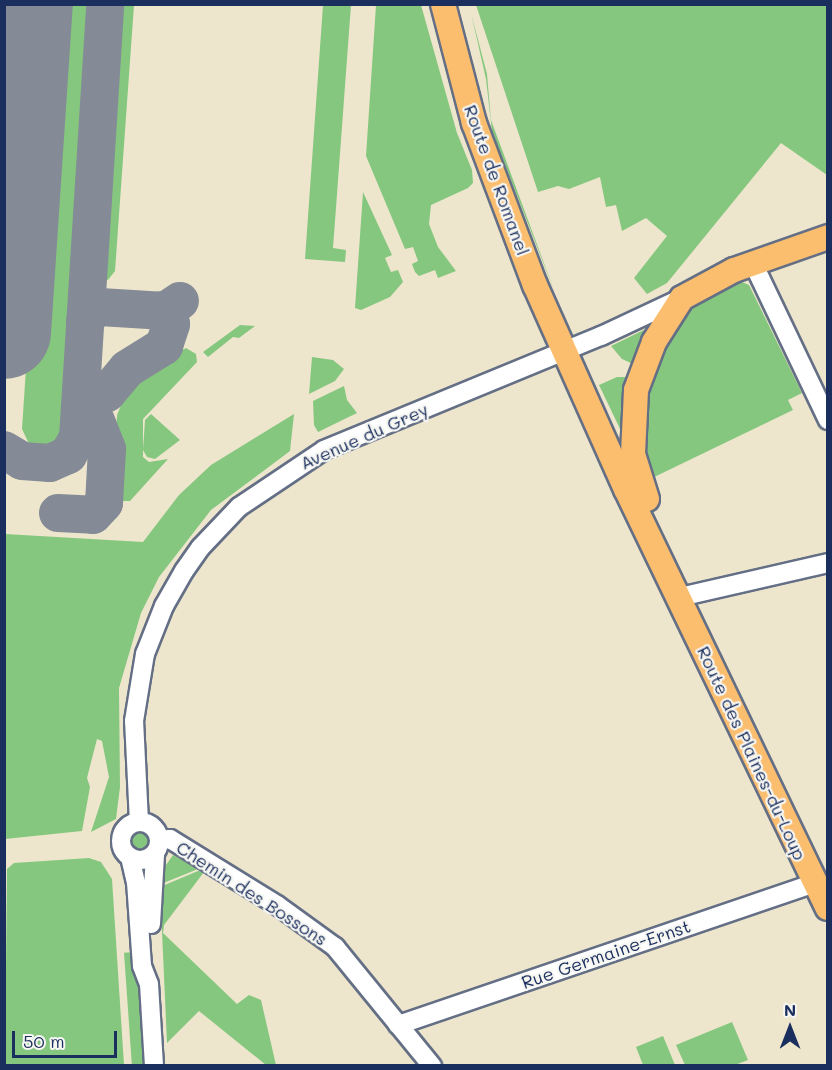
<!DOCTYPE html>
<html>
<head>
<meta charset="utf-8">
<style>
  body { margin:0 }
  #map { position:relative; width:832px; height:1070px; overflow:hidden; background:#ede6cd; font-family:Mali,sans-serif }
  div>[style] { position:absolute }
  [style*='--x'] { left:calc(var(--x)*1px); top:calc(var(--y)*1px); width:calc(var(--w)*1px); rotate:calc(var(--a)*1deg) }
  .green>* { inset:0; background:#86c77f; transform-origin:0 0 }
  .round { border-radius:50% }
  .taxiway>* { height:38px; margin:-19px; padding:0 19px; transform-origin:19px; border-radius:19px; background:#848a96 }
  .runway>* { height:94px; margin:-47px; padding:0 47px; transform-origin:47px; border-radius:47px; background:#848a96 }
  .roads { filter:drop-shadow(2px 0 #646f85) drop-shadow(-2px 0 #646f85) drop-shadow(0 2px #646f85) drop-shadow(0 -2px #646f85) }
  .minor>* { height:18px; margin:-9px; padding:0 9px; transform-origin:9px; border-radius:9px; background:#fff }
  .minor>.ring { margin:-9px; padding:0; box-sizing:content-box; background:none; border:18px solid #fff; border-radius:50% }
  .major>* { height:24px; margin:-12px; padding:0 12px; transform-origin:12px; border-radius:12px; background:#fbbd6e }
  span { translate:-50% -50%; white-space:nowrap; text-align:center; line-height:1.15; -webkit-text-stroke:4.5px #f6f6f2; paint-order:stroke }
  .street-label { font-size:18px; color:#1b2f5e }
  .frame { position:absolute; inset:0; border:6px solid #1b2f5e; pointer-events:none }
  .north { position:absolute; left:760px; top:998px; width:60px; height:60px; -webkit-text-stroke:4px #f6f6f2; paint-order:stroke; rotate:0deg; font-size:16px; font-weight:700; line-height:24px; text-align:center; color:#1b2f5e }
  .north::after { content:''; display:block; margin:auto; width:21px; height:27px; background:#1b2f5e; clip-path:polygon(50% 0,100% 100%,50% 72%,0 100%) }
  .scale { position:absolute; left:12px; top:1031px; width:105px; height:27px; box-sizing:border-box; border:3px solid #1b2f5e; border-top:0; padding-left:8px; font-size:18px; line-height:21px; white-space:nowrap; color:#1b2f5e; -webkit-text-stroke:4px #f6f6f2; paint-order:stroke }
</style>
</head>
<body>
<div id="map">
  <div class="green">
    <div style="clip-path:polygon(50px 5px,96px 5px,68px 432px,63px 445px,44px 453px,31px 448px,22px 429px)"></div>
    <div style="clip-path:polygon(113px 5px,134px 5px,115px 271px,108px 280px,98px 278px,95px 269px)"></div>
    <div style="clip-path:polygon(323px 5px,351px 5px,333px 248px,346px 250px,345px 262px,305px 259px)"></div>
    <div style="clip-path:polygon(376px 5px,421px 5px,457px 133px,472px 170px,473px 183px,468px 188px,431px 205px,429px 224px,438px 247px,456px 271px,438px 278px,435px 270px,419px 276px,415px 272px,412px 264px,418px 261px,413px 247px,405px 249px,366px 156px)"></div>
    <div style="clip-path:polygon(476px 5px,827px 5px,827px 175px,781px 143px,667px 283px,647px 294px,634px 278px,667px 236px,646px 218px,622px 231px,616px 205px,606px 207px,600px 177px,569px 189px,558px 186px,538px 192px)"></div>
    <div style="clip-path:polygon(471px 13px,487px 74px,491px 120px,555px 293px,492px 131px,486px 79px)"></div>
    <div style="clip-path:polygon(363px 192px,392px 255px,385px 258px,391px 272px,398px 270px,403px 282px,390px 297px,361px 310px,355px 308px)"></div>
    <div style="clip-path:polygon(742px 282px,749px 285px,802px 393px,788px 400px,793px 410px,648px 480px,642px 454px,649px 374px,681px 319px,705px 297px)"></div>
    <div style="clip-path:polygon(103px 324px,100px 370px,97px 372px,97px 337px)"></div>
    <div style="clip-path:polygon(240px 325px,255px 326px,239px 338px,233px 337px,208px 357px,203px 352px)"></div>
    <div style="clip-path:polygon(650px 327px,635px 365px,622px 359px,611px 346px)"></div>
    <div style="clip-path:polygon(186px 348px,196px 354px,197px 362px,143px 419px,143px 457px,149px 462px,168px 459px,130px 501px,112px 501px,117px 415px,133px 376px)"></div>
    <div style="clip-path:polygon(312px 357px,333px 360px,344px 369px,335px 381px,309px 394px)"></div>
    <div style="clip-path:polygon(617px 377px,630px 377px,622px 433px,599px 385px)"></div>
    <div style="clip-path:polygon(344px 386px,347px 400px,357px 413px,318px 432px,314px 425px,313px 401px)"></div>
    <div style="clip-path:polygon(151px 414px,180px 440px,155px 459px,147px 457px,143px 450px,145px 420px)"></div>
    <div style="clip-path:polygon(294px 414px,290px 451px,211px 510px,159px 577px,141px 613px,119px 688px,120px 787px,116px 819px,91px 832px,109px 777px,102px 741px,97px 739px,87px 778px,90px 787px,82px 831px,5px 839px,5px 534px,143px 542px,179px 495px,211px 465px)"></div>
    <div class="round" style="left:130px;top:831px;width:20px;height:20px"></div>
    <div style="clip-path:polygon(173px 855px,198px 869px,161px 884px,166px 865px)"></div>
    <div style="clip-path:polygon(89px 858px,101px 862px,112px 879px,124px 1065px,5px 1065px,7px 869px,14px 863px)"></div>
    <div style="clip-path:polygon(198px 871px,204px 872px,164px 925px,163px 933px,237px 1004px,249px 995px,261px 1000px,276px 1065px,266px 1065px,199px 1011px,167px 1043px,160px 887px)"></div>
    <div style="left:136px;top:952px;width:113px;height:12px;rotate:86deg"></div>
    <div style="clip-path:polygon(732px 1022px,748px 1060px,735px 1065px,685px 1065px,676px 1045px)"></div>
    <div style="clip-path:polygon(663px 1036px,675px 1065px,643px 1065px,636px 1047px)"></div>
  </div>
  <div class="taxiway">
    <div style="--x:85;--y:322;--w:12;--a:-59"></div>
    <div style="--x:91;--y:312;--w:10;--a:-29"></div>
    <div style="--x:100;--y:307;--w:65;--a:3.5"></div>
    <div style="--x:165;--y:311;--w:18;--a:-34"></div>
    <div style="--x:82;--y:383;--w:14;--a:54"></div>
    <div style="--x:90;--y:394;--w:17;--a:-3"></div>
    <div style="--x:107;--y:393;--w:31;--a:-50"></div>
    <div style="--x:127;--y:369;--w:44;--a:-31.9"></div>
    <div style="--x:164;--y:346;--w:23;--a:-72"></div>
    <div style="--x:171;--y:324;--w:18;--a:-131"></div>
    <div style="--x:4;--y:450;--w:21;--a:31"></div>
    <div style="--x:22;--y:461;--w:28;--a:4"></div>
    <div style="--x:50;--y:463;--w:20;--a:-24"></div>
    <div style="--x:68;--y:455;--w:20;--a:-60"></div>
    <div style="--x:78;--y:438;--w:435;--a:-86.4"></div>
    <div style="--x:58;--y:513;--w:35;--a:3"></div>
    <div style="--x:93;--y:515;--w:16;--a:-47"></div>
    <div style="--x:104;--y:503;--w:54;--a:-86.8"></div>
    <div style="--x:107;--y:449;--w:60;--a:-111.4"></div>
  </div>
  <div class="runway">
    <div style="--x:4;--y:332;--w:329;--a:-86.2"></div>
  </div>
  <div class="roads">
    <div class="minor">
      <div style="--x:753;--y:263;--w:174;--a:64.5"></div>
      <div style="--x:680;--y:597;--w:152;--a:-12.9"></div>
      <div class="ring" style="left:121px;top:822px;width:20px;height:20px"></div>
      <div style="--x:139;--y:822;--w:101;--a:-92.8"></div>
      <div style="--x:134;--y:721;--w:68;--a:-80.7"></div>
      <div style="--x:145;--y:654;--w:52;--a:-68.4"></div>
      <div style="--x:164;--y:606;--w:40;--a:-60.3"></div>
      <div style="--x:184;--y:571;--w:29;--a:-55"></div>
      <div style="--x:201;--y:547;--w:55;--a:-46.5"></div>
      <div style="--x:239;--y:507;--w:102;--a:-33.8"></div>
      <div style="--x:324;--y:450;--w:300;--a:-22.4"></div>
      <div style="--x:601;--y:336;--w:89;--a:-25.1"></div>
      <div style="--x:160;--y:840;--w:10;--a:-6"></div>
      <div style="--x:170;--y:839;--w:126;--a:31.7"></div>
      <div style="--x:277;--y:905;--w:72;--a:35.9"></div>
      <div style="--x:335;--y:947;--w:154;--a:50.8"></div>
      <div style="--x:130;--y:857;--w:26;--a:77"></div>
      <div style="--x:136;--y:882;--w:84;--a:85.9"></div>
      <div style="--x:142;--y:966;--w:19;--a:69"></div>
      <div style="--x:149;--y:984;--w:82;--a:86.5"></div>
      <div style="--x:151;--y:924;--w:70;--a:-86.7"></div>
      <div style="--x:398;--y:1025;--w:440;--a:-18.8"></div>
    </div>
    <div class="major">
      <div style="--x:443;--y:4;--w:123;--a:75.4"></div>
      <div style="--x:474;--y:123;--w:173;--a:69.4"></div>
      <div style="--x:535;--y:285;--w:223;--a:66"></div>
      <div style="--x:626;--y:489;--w:465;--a:64.3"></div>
      <div style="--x:647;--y:499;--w:47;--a:-107.3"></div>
      <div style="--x:633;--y:454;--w:64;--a:-87.3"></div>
      <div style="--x:636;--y:390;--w:51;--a:-69.4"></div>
      <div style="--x:654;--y:342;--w:52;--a:-57.5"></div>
      <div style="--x:682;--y:298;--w:59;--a:-28.3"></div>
      <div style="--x:734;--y:270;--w:100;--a:-19.3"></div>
    </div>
  </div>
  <div class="street-label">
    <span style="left:497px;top:180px;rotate:70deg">Route de Romanel</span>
    <span style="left:364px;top:436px;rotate:-24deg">Avenue du Grey</span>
    <span style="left:752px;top:753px;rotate:65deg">Route des Plaines-du-Loup</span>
    <span style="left:252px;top:893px;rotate:33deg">Chemin des Bossons</span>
    <span style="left:606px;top:954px;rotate:-19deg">Rue Germaine-Ernst</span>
  </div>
  <div class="frame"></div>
  <div class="north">N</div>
  <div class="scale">50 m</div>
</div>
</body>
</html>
